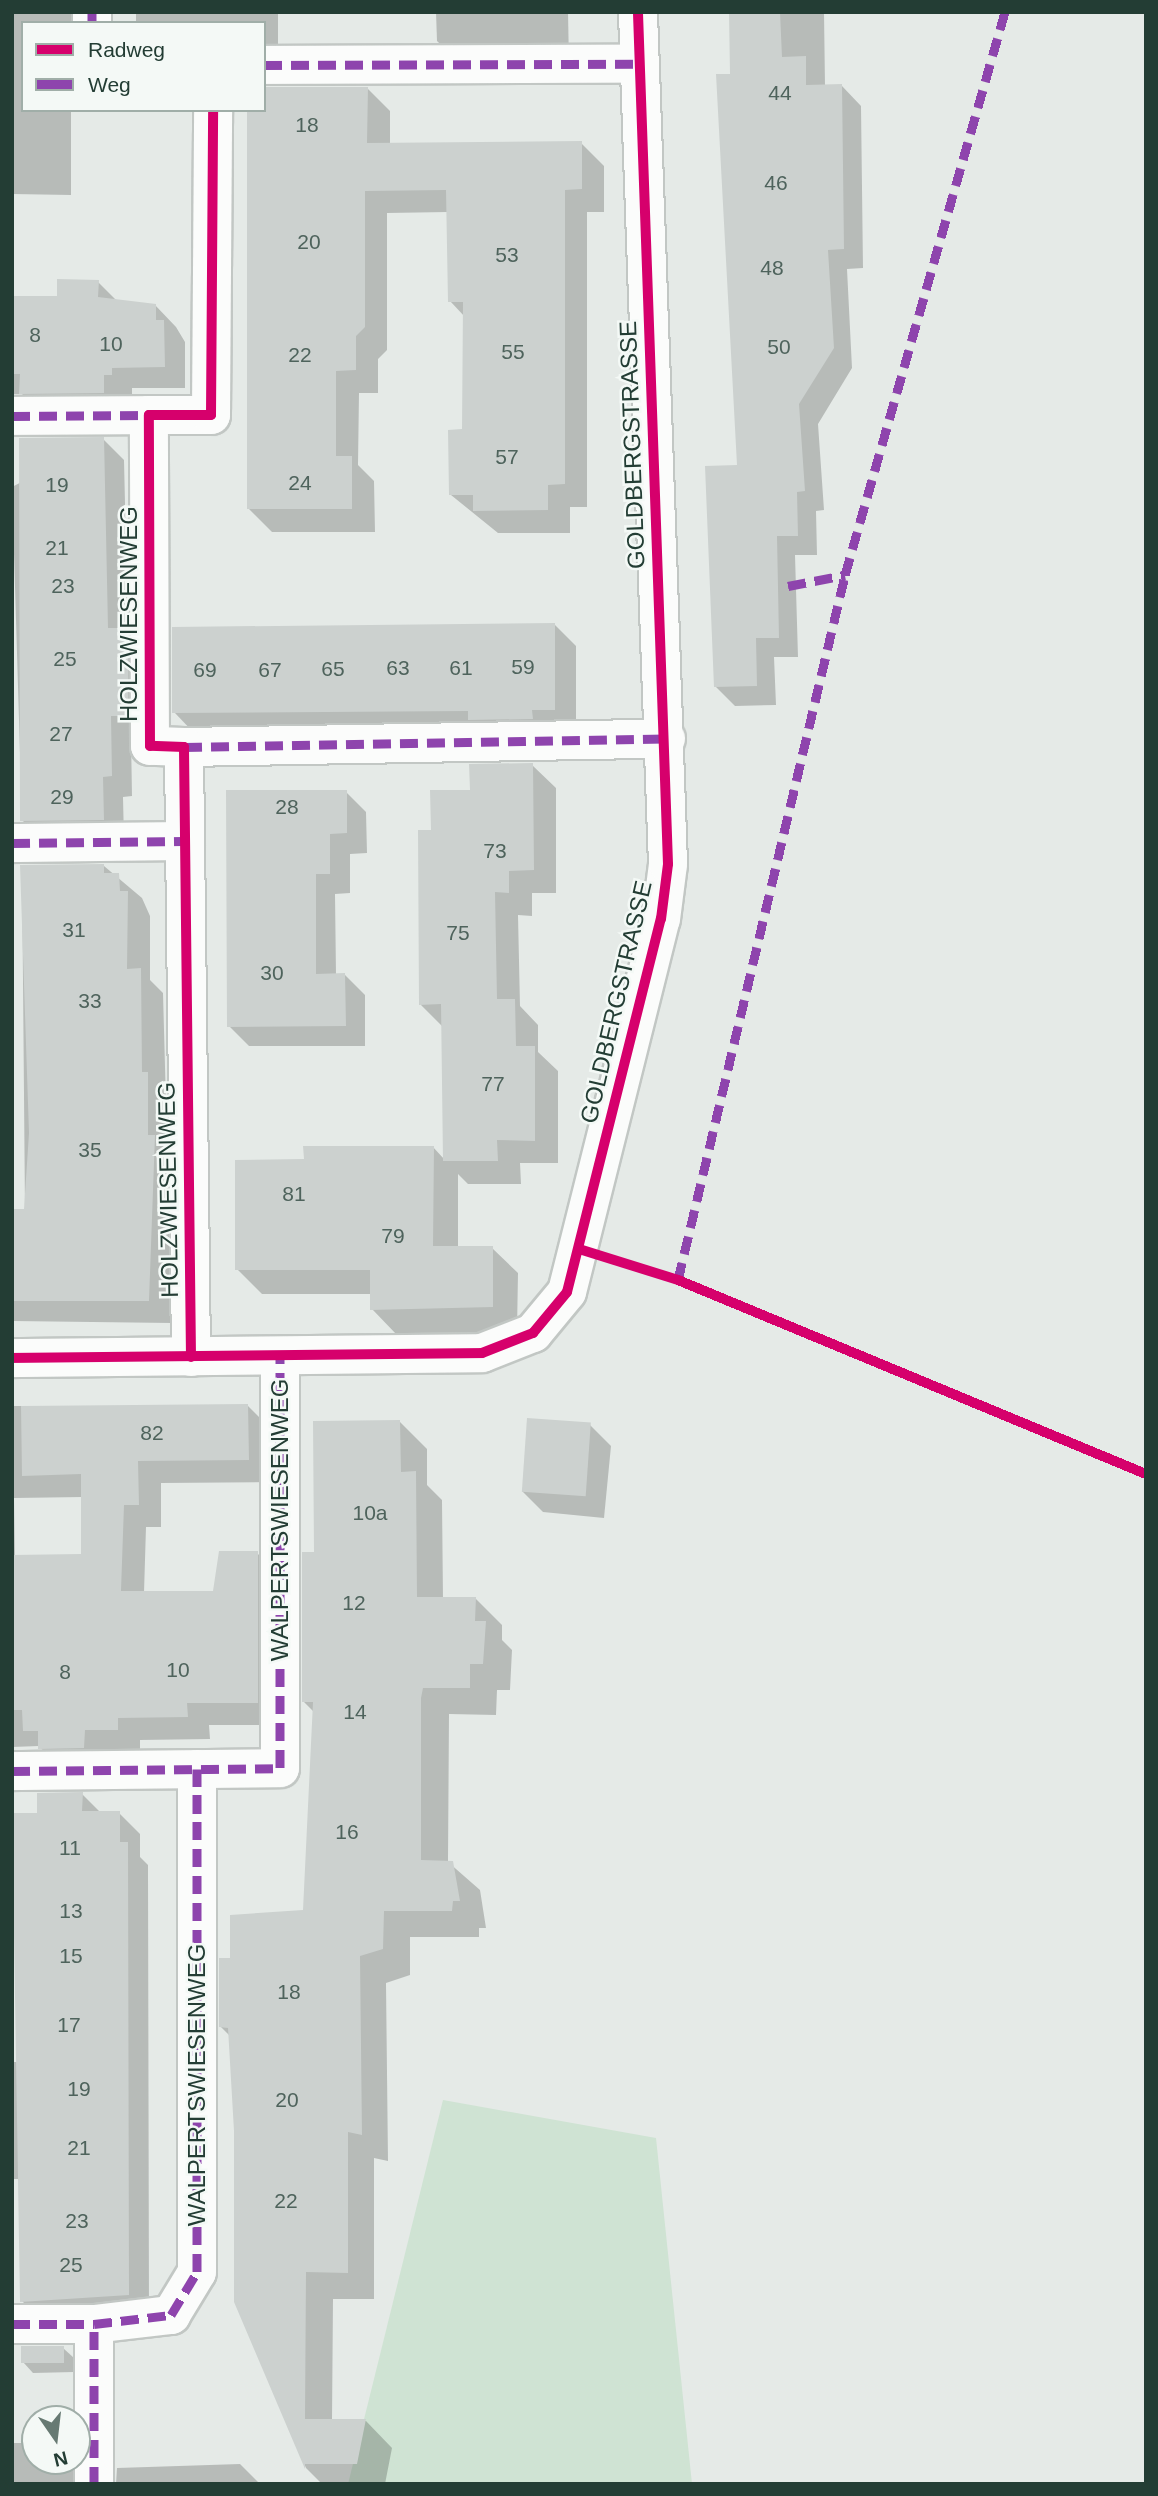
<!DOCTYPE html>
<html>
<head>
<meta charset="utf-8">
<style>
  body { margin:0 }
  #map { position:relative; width:1158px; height:2496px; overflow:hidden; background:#e5eae7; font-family:Helvetica,sans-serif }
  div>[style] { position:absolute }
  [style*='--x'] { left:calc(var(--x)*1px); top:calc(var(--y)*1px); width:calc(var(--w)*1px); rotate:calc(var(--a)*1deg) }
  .green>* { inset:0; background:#cfe3d3 }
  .shadow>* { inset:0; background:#0003 }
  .building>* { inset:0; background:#ccd1cf; transform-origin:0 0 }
  .roads { filter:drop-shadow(2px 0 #c2c7c4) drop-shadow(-2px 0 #c2c7c4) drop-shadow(0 2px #c2c7c4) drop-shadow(0 -2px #c2c7c4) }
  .minor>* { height:38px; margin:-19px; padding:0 19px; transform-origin:19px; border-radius:19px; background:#fbfcfb }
  .quiet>* { height:9px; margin-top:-4.5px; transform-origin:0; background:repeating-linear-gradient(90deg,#8e44ad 0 18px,transparent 0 27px) }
  .cycleway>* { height:10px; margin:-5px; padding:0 5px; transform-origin:5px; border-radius:5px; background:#d6006c }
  span { translate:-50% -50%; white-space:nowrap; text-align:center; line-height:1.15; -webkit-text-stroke:5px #f4f9f6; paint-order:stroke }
  .number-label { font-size:21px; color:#4e635c }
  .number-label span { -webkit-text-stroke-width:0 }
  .street-label { font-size:24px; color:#233d34 }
  .frame { position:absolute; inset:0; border:14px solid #233d34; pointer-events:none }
  .legend { position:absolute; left:21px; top:21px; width:245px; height:91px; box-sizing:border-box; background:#f4f9f6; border:2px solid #a0aea8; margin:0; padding:9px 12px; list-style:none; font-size:21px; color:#233d34 }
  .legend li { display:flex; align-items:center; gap:14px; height:35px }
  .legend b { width:35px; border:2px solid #a0aea8 }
  .north { position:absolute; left:21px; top:2405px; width:70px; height:70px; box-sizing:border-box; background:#f4f9f6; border:2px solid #a0aea8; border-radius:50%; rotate:166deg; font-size:19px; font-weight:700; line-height:28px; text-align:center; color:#233d34 }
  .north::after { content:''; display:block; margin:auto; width:24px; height:32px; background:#677a73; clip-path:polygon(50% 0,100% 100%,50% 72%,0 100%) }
</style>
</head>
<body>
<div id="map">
  <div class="green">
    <div style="clip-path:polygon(443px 2100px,656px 2138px,692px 2484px,348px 2484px)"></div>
  </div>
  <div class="shadow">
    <div style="clip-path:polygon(12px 12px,71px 12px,71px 23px,23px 23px,23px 110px,71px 110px,71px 195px,12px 194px)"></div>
    <div style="clip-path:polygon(136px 12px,278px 12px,278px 52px,264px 52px,264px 23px,136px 23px)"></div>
    <div style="clip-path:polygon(436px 12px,568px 12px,569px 64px,462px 65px,437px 41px)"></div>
    <div style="clip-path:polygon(730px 12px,824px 12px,825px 86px,842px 86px,861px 106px,863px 268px,847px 269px,852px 368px,818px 424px,824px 510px,816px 511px,817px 555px,795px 555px,798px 657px,774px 657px,776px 705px,735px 706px,715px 686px,739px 466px)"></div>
    <div style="clip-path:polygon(367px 88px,390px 111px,390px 145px,581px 143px,604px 166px,604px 212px,587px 212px,587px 507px,570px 507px,570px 533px,498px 533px,451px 495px,464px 431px,465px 317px,450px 301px,448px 212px,387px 213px,387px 350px,378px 359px,378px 393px,359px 393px,358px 465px,374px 481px,375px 532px,272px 532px,249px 509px,264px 110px)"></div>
    <div style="clip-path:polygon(98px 282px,117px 301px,155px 305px,176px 327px,185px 342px,185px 388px,132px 388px,132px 396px,125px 395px,125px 414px,42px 415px,22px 394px,12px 394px,12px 298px,59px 298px)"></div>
    <div style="clip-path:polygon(103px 439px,124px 460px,128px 631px,148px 651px,131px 736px,132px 796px,123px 797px,124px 840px,43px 841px,22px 820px,12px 487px)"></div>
    <div style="clip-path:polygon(555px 625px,576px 646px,576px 731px,195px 734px,174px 712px)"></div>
    <div style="clip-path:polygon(532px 765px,556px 788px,556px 893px,532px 893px,532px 916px,518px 915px,520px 1006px,538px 1025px,538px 1052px,558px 1071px,558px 1163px,520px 1163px,521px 1184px,468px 1184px,458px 1174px,458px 1248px,492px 1248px,518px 1273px,517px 1331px,397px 1335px,372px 1309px,372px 1294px,262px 1294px,237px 1269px,305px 1161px,433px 1147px,444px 1159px,443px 1027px,421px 1005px,432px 832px,472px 792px)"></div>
    <div style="clip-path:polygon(346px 792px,366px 812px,367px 853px,350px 854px,350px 893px,335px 894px,336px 975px,345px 975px,365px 995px,365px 1046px,249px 1046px,229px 1026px)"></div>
    <div style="clip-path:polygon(104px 866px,142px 898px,150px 916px,150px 980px,163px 993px,172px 1323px,12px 1321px,12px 1210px,25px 1210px,22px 867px)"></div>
    <div style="clip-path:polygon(evenodd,12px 1406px,248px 1406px,270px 1428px,271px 1482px,161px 1483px,161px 1527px,146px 1527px,144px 1593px,214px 1593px,257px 1553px,280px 1576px,280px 1725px,209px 1725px,210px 1739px,140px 1740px,140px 1752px,62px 1771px,39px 1746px,12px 1747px,12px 1406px,83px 1497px,83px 1556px,15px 1557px,14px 1498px,83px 1497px)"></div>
    <div style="clip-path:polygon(400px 1422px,427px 1449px,427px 1485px,442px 1500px,443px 1599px,475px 1598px,502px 1625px,502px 1640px,512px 1650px,510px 1690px,497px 1690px,496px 1715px,449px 1714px,448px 1862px,480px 1890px,486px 1928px,479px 1928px,479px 1937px,410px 1937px,410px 1975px,386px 1983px,388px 2161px,374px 2158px,374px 2299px,333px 2299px,332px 2421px,366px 2421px,392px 2448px,385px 2484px,322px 2484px,306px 2468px,235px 2302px,235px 2131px,230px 2036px,221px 2027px,232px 1960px,305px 1912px,314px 1712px,304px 1702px,316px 1553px)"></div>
    <div style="clip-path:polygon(590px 1425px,611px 1446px,604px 1518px,543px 1512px,522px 1491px)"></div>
    <div style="clip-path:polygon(82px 1794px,101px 1813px,119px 1813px,140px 1834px,140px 1857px,148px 1865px,149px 2315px,43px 2322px,22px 2301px,20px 2179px,12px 2179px,12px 2062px,21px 2062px,12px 1815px,39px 1814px)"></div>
    <div style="clip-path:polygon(63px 2348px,74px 2358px,74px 2372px,33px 2373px,23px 2362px)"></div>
    <div style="clip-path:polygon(12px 2443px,35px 2443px,35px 2461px,71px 2467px,88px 2484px,12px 2484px)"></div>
    <div style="clip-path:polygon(240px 2464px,260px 2484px,116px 2484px,117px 2468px)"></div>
  </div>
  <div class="building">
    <div style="clip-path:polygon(729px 12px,780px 12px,782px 57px,806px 56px,806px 85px,842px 84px,844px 249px,828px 250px,834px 348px,799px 404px,805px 491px,797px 492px,798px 536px,777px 536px,779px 638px,756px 638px,757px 686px,714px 687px,705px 466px,737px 465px,716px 74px,730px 74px)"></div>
    <div style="clip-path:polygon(264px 87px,368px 87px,367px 143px,582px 141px,582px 189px,565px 190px,565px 484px,548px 485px,548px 510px,473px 511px,473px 495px,449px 495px,448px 430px,462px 429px,463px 302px,448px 302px,446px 190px,365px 191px,365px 327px,356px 336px,356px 370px,336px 371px,336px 456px,352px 456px,352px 509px,247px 509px,247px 110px,264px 110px)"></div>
    <div style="clip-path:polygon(57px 279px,99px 280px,98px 297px,156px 304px,156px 320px,164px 320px,165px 367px,112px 368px,112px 375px,104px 375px,104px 393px,19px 394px,20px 374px,12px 374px,12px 296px,57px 296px)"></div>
    <div style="clip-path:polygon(104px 437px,108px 628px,128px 628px,128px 716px,111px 716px,112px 776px,103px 777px,104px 820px,20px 821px,19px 438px)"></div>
    <div style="clip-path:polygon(555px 623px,555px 710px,532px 710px,533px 719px,468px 720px,468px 711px,172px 713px,172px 627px)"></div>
    <div style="clip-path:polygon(533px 763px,534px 870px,509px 871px,509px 893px,495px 892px,497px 999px,515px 999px,516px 1046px,535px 1046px,535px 1141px,497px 1140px,498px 1161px,443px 1161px,441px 1004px,419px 1005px,418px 830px,431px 830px,430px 790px,470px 790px,469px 764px)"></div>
    <div style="clip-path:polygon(226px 790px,347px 790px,347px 833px,330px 834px,330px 874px,316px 874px,316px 974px,345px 973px,346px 1026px,227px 1027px)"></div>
    <div style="clip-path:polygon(104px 864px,104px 873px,119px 873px,120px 891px,128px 891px,127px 969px,141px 968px,142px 1072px,148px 1072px,148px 1135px,155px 1135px,149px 1301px,12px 1301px,12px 1209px,24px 1209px,29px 1133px,20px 865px)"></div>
    <div style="clip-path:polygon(303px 1146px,434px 1146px,433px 1246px,493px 1246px,493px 1307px,370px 1310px,370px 1270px,235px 1270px,235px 1160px,304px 1159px)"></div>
    <div style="clip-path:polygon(248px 1404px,249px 1460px,138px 1461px,139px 1505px,124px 1505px,121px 1591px,213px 1591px,219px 1551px,258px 1551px,258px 1703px,187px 1703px,188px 1717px,118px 1718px,118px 1730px,85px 1730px,84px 1748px,38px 1749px,38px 1731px,23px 1731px,22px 1710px,12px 1710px,12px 1555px,81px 1554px,81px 1474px,22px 1476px,21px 1406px)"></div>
    <div style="left:527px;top:1418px;width:64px;height:74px;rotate:4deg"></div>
    <div style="clip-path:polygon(400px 1420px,401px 1472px,416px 1471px,417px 1597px,476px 1597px,475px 1621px,486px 1621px,483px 1664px,470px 1664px,470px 1688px,423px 1688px,421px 1698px,421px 1860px,453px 1861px,460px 1901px,453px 1901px,452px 1911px,384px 1911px,383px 1949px,360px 1956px,362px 2135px,348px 2132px,348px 2273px,306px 2272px,305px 2419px,366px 2419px,357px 2464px,305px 2464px,305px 2469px,234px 2302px,234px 2131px,228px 2028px,219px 2027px,219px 1958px,230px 1958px,230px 1915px,303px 1910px,313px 1702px,302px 1702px,302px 1552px,314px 1552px,313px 1421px)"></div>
    <div style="clip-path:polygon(83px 1792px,82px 1811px,120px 1811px,120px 1842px,128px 1842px,129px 2295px,20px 2302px,12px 1813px,37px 1813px,37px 1793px)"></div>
    <div style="left:21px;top:2346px;width:43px;height:17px"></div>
  </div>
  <div class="roads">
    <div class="minor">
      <div style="--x:92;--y:12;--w:11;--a:90"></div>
      <div style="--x:264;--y:65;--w:376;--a:-0.2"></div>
      <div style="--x:12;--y:416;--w:137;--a:-0.4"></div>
      <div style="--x:184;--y:747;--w:482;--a:-1"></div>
      <div style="--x:12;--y:843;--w:173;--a:-0.7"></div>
      <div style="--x:191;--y:1357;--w:610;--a:-90.66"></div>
      <div style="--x:184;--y:747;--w:34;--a:-178"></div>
      <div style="--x:150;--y:746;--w:331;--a:-90.2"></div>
      <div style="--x:149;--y:415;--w:62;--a:0"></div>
      <div style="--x:211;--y:415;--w:305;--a:-89.6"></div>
      <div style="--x:12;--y:1358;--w:470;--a:-0.6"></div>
      <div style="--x:482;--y:1353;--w:55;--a:-21.4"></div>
      <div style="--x:533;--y:1333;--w:53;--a:-50.3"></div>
      <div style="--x:567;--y:1292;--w:385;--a:-75.9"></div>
      <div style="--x:661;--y:919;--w:55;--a:-82.7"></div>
      <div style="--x:668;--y:864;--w:853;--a:-92.02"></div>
      <div style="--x:12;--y:1771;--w:268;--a:-0.6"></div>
      <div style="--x:280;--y:1768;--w:412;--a:-90"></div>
      <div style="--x:12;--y:2324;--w:82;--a:0"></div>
      <div style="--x:94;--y:2484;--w:160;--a:-90"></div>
      <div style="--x:94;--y:2324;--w:78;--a:-6.7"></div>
      <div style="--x:171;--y:2315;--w:50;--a:-58.8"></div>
      <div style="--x:197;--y:2272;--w:503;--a:-90"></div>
    </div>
  </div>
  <div class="quiet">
    <div style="--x:92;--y:12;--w:11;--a:90"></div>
    <div style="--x:264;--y:65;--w:376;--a:-0.2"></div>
    <div style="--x:12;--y:416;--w:137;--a:-0.4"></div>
    <div style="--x:788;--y:586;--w:58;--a:-10.9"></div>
    <div style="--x:184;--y:747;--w:482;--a:-1"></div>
    <div style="--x:12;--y:843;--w:173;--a:-0.7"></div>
    <div style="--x:678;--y:1280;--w:725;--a:-76.67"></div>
    <div style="--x:845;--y:575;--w:585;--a:-74.14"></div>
    <div style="--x:12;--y:1771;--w:268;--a:-0.6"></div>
    <div style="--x:280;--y:1768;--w:412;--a:-90"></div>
    <div style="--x:12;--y:2324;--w:82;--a:0"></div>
    <div style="--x:94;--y:2484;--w:160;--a:-90"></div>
    <div style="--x:94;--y:2324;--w:78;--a:-6.7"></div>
    <div style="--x:171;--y:2315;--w:50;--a:-58.8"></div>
    <div style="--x:197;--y:2272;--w:503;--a:-90"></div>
  </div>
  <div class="cycleway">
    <div style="--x:579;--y:1249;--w:104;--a:17.4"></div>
    <div style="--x:678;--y:1280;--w:507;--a:22.52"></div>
    <div style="--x:191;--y:1357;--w:610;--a:-90.66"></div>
    <div style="--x:184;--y:747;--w:34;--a:-178"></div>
    <div style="--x:150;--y:746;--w:331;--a:-90.2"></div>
    <div style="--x:149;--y:415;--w:62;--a:0"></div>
    <div style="--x:211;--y:415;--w:305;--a:-89.6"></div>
    <div style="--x:12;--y:1358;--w:470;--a:-0.6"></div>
    <div style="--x:482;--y:1353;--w:55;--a:-21.4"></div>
    <div style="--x:533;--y:1333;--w:53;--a:-50.3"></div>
    <div style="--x:567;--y:1292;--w:385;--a:-75.9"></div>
    <div style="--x:661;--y:919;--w:55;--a:-82.7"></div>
    <div style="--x:668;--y:864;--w:853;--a:-92.02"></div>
  </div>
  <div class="number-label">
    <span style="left:780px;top:93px">44</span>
    <span style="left:307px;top:125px">18</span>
    <span style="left:776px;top:183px">46</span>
    <span style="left:309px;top:242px">20</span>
    <span style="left:507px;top:255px">53</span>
    <span style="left:772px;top:268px">48</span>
    <span style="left:35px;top:335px">8</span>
    <span style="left:111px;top:344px">10</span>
    <span style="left:779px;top:347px">50</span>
    <span style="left:513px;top:352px">55</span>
    <span style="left:300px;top:355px">22</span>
    <span style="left:507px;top:457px">57</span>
    <span style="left:300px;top:483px">24</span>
    <span style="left:57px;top:485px">19</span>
    <span style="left:57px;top:548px">21</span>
    <span style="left:63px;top:586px">23</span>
    <span style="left:65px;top:659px">25</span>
    <span style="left:523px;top:667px">59</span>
    <span style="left:398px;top:668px">63</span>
    <span style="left:461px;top:668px">61</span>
    <span style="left:333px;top:669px">65</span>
    <span style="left:205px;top:670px">69</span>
    <span style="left:270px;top:670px">67</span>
    <span style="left:61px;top:734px">27</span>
    <span style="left:62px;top:797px">29</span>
    <span style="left:287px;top:807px">28</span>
    <span style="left:495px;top:851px">73</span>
    <span style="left:74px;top:930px">31</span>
    <span style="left:458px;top:933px">75</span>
    <span style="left:272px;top:973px">30</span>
    <span style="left:90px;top:1001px">33</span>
    <span style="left:493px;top:1084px">77</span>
    <span style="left:90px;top:1150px">35</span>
    <span style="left:294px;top:1194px">81</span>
    <span style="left:393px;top:1236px">79</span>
    <span style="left:152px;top:1433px">82</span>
    <span style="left:370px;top:1513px">10a</span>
    <span style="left:354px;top:1603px">12</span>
    <span style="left:178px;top:1670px">10</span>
    <span style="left:65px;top:1672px">8</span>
    <span style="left:355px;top:1712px">14</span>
    <span style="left:347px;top:1832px">16</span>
    <span style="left:70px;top:1848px">11</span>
    <span style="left:71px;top:1911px">13</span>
    <span style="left:71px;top:1956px">15</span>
    <span style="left:289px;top:1992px">18</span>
    <span style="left:69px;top:2025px">17</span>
    <span style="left:79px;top:2089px">19</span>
    <span style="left:287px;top:2100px">20</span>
    <span style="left:79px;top:2148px">21</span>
    <span style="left:286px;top:2201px">22</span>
    <span style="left:77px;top:2221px">23</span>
    <span style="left:71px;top:2265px">25</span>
  </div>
  <div class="street-label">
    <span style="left:632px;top:445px;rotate:-92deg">GOLDBERGSTRASSE</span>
    <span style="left:129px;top:614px;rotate:-90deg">HOLZWIESENWEG</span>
    <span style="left:616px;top:1002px;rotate:-77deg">GOLDBERGSTRASSE</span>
    <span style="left:168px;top:1190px;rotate:-91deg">HOLZWIESENWEG</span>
    <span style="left:280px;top:1520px;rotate:-90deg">WALPERTSWIESENWEG</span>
    <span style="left:197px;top:2085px;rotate:-90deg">WALPERTSWIESENWEG</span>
  </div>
  <div class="frame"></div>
  <ul class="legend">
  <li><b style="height:9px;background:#d6006c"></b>Radweg</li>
  <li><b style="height:9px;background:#8e44ad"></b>Weg</li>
  </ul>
  <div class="north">N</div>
</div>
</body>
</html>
